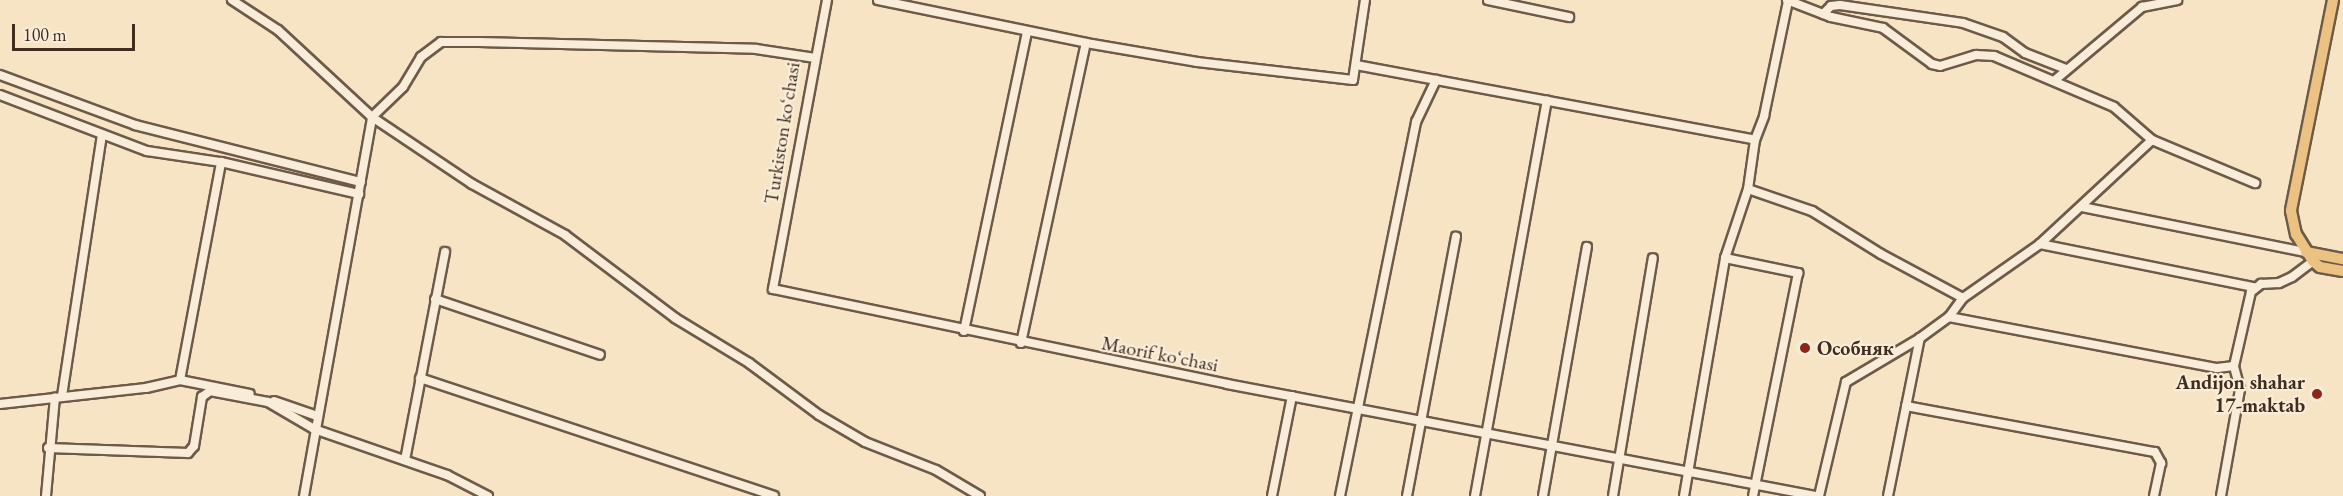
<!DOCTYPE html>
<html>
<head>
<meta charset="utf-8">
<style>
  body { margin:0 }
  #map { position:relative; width:2343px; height:496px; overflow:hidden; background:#f6e4c5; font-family:"EB Garamond",serif }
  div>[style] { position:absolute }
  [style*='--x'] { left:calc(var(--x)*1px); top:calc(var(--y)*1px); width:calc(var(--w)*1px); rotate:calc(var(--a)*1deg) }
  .roads { filter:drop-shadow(2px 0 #6e5a48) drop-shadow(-2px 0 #6e5a48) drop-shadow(0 2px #6e5a48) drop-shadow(0 -2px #6e5a48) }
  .minor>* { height:8px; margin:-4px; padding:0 4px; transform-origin:4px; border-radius:4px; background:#f9edd9 }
  .major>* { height:10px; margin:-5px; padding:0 5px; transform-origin:5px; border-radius:5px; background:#ebc282 }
  .dots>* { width:16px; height:16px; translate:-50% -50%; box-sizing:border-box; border:3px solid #f9edd9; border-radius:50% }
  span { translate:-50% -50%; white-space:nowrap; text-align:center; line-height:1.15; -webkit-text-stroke:4.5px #f9edd9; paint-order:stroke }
  .street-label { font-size:20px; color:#412c1e }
  .poi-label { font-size:20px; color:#412c1e; font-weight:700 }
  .left { translate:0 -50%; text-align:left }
  .right { translate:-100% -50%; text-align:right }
  .scale { position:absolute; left:12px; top:24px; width:123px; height:27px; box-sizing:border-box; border:3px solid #412c1e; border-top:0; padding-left:8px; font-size:18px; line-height:21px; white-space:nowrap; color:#412c1e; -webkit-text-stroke:4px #f9edd9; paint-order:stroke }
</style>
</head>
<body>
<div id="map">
  <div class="roads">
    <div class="minor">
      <div style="--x:232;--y:0;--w:55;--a:33.1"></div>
      <div style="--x:278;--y:30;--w:128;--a:42.8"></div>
      <div style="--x:372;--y:117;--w:120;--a:33.8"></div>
      <div style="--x:472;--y:184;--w:106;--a:28.7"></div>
      <div style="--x:565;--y:235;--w:138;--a:37"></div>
      <div style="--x:675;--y:318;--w:87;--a:31.3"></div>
      <div style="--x:749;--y:363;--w:87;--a:36.6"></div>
      <div style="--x:819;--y:415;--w:53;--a:30.4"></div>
      <div style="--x:865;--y:442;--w:76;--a:21.5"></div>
      <div style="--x:936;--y:470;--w:51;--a:30.6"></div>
      <div style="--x:827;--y:0;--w:294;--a:100.6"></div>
      <div style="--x:773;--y:289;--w:464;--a:11.8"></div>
      <div style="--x:1227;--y:384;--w:600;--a:10.77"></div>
      <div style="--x:878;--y:0;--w:218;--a:11.6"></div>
      <div style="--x:1092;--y:44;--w:107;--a:9.7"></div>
      <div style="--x:1197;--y:62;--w:157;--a:6.6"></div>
      <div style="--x:1353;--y:80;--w:81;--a:-81.5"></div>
      <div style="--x:1488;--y:0;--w:83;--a:11.9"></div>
      <div style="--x:1787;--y:0;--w:47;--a:21.1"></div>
      <div style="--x:1831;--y:17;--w:53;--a:11.9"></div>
      <div style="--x:1883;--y:28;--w:61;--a:36.3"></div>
      <div style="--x:1932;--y:64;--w:8;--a:14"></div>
      <div style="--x:1940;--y:66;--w:38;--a:-17"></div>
      <div style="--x:1976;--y:55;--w:18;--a:3"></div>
      <div style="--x:1994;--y:56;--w:130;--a:23"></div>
      <div style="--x:2114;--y:107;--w:50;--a:41"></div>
      <div style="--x:1823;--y:14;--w:11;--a:-45"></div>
      <div style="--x:1831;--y:6;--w:9;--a:-6"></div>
      <div style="--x:1840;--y:5;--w:124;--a:8.3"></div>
      <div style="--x:1963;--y:23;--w:42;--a:19.3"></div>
      <div style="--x:2003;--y:37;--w:27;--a:36"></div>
      <div style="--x:2025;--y:53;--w:44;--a:21.3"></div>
      <div style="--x:1356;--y:65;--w:406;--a:10.6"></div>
      <div style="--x:0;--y:75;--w:144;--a:20.3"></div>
      <div style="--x:135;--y:125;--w:233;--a:14.2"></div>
      <div style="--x:2055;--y:80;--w:114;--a:-40"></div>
      <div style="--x:2142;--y:7;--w:36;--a:-11"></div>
      <div style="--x:0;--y:95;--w:157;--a:20.9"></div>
      <div style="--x:147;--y:151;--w:75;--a:8.5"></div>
      <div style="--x:221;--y:162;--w:142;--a:13.1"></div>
      <div style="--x:1748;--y:189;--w:68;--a:19"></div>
      <div style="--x:1812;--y:211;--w:81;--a:31.9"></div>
      <div style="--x:1881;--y:254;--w:93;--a:28.2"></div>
      <div style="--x:2082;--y:207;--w:228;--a:11.4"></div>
      <div style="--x:2040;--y:244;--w:218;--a:11.4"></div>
      <div style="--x:1725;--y:258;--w:75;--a:11.6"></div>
      <div style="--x:1798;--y:273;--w:227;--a:101.4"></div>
      <div style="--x:435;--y:299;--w:174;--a:18.7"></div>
      <div style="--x:1949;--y:317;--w:273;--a:10.8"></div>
      <div style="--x:2217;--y:368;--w:17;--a:-7"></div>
      <div style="--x:964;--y:331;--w:306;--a:-78.1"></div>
      <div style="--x:1021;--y:343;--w:307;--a:-77.8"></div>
      <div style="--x:420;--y:378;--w:373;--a:18.4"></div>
      <div style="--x:180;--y:380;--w:71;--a:11.3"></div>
      <div style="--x:62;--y:396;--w:264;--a:-81.3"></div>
      <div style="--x:274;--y:401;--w:46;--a:19.2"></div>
      <div style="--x:0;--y:404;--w:147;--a:-6.3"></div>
      <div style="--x:146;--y:388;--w:35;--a:-13"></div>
      <div style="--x:180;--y:380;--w:222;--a:-79.3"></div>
      <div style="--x:1906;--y:406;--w:253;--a:10.5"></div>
      <div style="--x:2155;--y:452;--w:13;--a:61"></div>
      <div style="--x:2161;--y:463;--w:34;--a:102"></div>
      <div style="--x:48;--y:448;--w:140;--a:2"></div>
      <div style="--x:188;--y:453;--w:9;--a:-49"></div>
      <div style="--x:194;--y:446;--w:50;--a:-80.7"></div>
      <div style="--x:202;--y:397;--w:10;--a:-37"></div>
      <div style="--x:210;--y:391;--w:59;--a:10.7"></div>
      <div style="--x:268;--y:402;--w:53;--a:30.4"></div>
      <div style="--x:314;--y:429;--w:141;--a:19.1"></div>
      <div style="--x:447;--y:475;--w:46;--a:27.1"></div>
      <div style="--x:405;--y:460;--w:212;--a:-79.1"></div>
      <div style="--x:46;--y:496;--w:99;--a:-84.8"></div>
      <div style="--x:304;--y:496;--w:385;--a:-79.8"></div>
      <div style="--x:372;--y:117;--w:43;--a:-44.1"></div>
      <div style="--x:403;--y:87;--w:35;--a:-59"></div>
      <div style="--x:421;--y:57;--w:25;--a:-37"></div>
      <div style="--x:441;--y:42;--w:38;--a:0"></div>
      <div style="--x:479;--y:42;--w:277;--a:1.4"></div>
      <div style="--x:756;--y:49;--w:60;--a:8.7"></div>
      <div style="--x:1272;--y:496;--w:102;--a:-78.7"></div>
      <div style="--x:1340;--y:496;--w:382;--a:-78.5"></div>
      <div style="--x:1416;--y:122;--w:47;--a:-64.5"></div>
      <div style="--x:1407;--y:496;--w:264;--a:-79.3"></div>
      <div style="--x:1475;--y:496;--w:402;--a:-79.7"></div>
      <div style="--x:1543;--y:496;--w:253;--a:-80"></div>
      <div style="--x:1613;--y:496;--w:241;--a:-80.5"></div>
      <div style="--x:1684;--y:496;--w:242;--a:-80.2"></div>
      <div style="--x:1725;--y:258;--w:73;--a:-71.6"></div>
      <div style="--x:1748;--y:189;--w:49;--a:-81.9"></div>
      <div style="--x:1755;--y:140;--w:26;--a:-69"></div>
      <div style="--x:1764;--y:116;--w:117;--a:-78.2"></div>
      <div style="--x:1819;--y:496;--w:117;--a:-76.7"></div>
      <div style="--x:1846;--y:382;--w:86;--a:-30.7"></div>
      <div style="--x:1888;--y:496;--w:161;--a:-78.6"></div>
      <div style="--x:1920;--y:338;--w:36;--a:-36"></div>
      <div style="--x:1949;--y:317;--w:24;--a:-54"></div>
      <div style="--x:1963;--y:298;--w:94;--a:-35"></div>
      <div style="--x:2040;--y:244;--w:153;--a:-42.9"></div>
      <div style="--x:2152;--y:140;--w:112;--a:22.7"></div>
      <div style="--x:2221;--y:496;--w:109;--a:-79.9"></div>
      <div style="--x:2240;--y:389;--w:24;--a:-105"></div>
      <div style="--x:2234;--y:366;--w:76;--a:-77.1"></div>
      <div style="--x:2251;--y:292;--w:13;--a:-39"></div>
      <div style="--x:2261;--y:284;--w:18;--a:-3"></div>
      <div style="--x:2279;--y:283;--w:14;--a:-25"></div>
      <div style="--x:2292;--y:277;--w:26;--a:-37"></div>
    </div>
    <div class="major">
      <div style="--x:2333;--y:0;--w:215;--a:101.3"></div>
      <div style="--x:2291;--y:211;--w:24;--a:78"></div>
      <div style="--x:2296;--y:234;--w:32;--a:58"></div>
      <div style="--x:2313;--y:261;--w:9;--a:41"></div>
      <div style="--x:2320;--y:267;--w:23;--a:10"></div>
      <div style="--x:2306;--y:252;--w:38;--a:11"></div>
    </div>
  </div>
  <div class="dots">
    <div style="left:1805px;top:348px;background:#8f2418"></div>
    <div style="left:2317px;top:394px;background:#8f2418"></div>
  </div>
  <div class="street-label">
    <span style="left:782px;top:133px;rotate:-81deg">Turkiston koʻchasi</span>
    <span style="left:1160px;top:354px;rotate:11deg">Maorif koʻchasi</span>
  </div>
  <div class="poi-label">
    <span class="left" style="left:1817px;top:348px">Особняк</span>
    <span class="right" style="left:2305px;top:394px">Andijon shahar<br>17-maktab</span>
  </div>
  <div class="scale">100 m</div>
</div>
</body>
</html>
